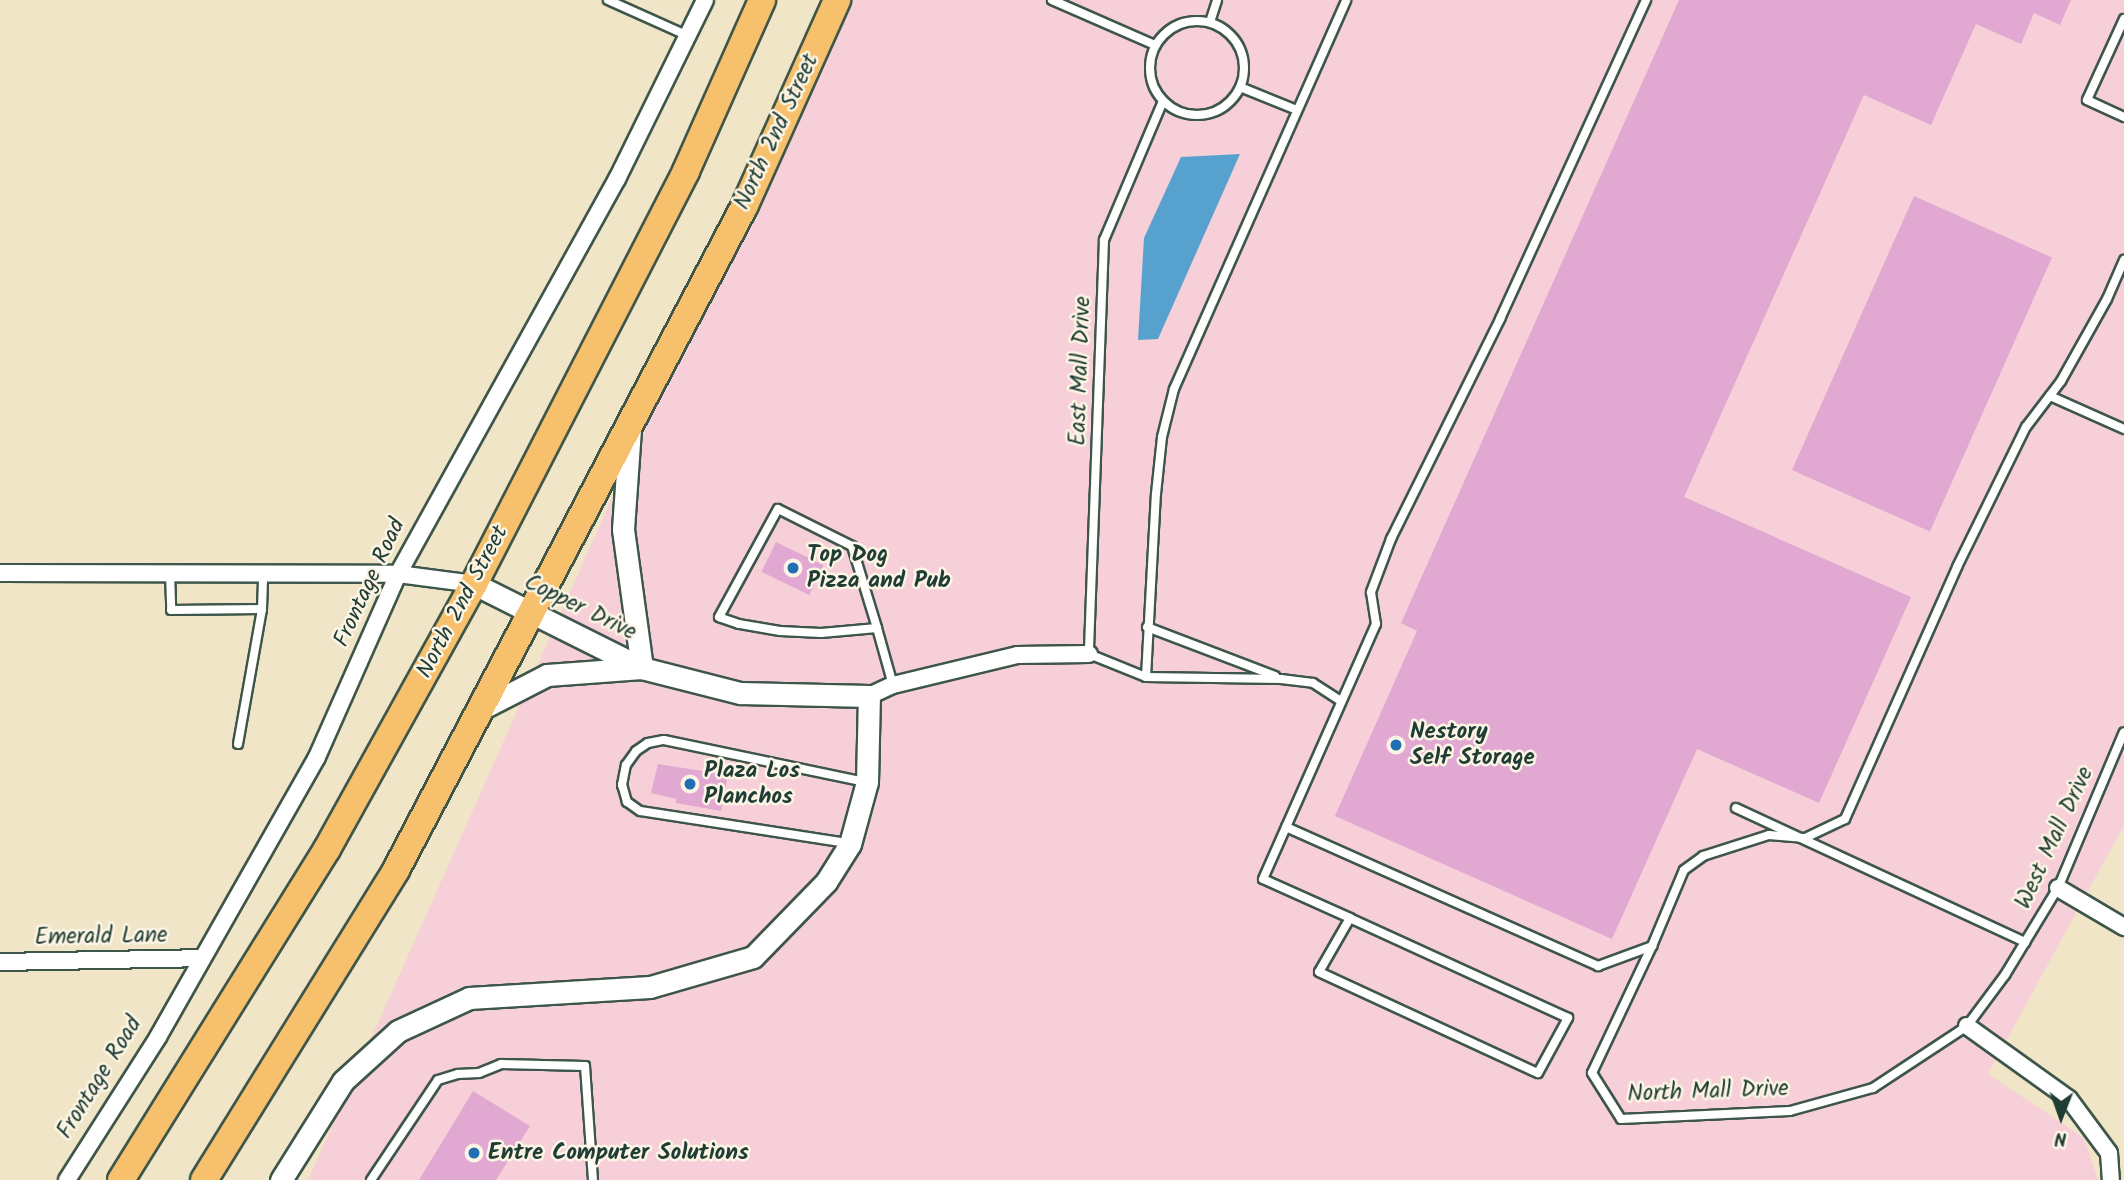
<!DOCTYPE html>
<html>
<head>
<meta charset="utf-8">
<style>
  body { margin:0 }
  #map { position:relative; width:2124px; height:1180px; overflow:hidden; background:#f0e5c7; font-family:Kalam,sans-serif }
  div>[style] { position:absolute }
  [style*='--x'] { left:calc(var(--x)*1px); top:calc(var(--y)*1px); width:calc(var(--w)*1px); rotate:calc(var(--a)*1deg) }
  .built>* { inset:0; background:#f6cfd8 }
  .water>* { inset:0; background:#57a1cf }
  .building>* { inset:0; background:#e1a8d2; transform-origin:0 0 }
  .roads { filter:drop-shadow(2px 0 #3e564a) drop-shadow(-2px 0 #3e564a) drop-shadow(0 2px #3e564a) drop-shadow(0 -2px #3e564a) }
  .service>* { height:8px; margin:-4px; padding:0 4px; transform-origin:4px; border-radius:4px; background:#fff }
  .service>.ring { margin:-4px; padding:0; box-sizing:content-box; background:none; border:8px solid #fff; border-radius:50% }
  .minor>* { height:16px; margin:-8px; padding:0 8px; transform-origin:8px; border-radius:8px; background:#fff }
  .tertiary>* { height:21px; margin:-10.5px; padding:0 10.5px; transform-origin:10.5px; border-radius:10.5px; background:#fff }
  .primary>* { height:26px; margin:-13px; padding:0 13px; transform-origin:13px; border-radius:13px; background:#f7c06c }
  .dots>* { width:19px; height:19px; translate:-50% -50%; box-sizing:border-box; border:4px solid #fcf5e5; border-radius:50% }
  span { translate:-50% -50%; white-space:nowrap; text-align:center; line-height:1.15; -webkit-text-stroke:5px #fcf5e5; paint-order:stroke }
  .street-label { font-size:23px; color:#1f3d34 }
  .poi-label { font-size:23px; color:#1f3d34; font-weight:700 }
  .left { translate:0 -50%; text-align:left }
  .north { position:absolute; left:2026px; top:1082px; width:70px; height:70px; -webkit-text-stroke:5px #fcf5e5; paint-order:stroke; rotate:181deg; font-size:19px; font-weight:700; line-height:28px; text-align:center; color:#1f3d34 }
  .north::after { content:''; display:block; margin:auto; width:24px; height:32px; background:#1f3d34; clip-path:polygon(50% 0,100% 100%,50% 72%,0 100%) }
</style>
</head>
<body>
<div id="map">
  <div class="built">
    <div style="clip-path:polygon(834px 0,2124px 0,2124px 825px,1988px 1074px,2084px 1138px,2098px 1180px,308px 1180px)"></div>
  </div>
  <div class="water">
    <div style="clip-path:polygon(1240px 154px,1158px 339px,1138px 340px,1144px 238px,1181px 157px)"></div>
  </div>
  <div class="building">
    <div style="clip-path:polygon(1679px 0,2071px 0,2060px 25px,2034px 13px,2021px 44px,1976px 24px,1931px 125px,1864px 95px,1684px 497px,1911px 597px,1819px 803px,1697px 749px,1612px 939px,1335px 816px,1417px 631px,1401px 623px)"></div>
    <div style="left:1914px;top:196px;width:151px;height:300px;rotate:24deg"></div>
    <div style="left:776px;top:542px;width:53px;height:33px;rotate:26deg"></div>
    <div style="clip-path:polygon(658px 764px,728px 775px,721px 811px,676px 803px,676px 799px,651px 793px)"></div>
    <div style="clip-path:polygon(473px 1091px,530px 1126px,496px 1180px,419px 1180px)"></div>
  </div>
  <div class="roads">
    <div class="service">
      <div style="--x:608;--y:0;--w:88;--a:24.2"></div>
      <div style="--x:1052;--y:0;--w:112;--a:23.6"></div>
      <div style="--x:2124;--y:19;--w:89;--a:114.6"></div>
      <div style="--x:2087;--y:100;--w:41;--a:24.7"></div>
      <div class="ring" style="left:1150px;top:21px;width:86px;height:86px"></div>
      <div style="--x:1210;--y:22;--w:23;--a:-72"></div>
      <div style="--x:1240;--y:87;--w:61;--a:22"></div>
      <div style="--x:1163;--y:101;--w:151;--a:113"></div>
      <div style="--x:1104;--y:240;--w:414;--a:92.1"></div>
      <div style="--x:1089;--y:654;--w:61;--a:22"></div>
      <div style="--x:1146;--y:677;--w:135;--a:0.8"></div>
      <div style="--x:1281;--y:679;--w:32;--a:7"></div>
      <div style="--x:1313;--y:683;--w:33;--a:33"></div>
      <div style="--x:2050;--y:396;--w:81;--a:24"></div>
      <div style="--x:170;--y:573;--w:37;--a:88"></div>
      <div style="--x:171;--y:610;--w:91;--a:-0.6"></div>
      <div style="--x:1147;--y:627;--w:137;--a:20.9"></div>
      <div style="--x:877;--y:628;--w:56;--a:174.9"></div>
      <div style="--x:821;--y:633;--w:41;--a:-177.2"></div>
      <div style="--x:780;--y:631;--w:42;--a:-170.3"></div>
      <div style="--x:739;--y:624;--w:21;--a:-161"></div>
      <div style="--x:719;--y:617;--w:123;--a:-61.4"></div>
      <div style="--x:778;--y:509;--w:83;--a:26.6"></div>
      <div style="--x:852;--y:546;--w:86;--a:73"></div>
      <div style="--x:877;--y:628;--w:59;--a:74.3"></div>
      <div style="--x:1146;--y:677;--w:183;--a:-86.9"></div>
      <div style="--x:1156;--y:494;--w:57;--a:-84"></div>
      <div style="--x:1162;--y:437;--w:49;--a:-76"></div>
      <div style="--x:1174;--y:389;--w:425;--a:-66.1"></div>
      <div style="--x:238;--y:744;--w:137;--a:-79.9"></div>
      <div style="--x:262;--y:609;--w:36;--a:-88"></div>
      <div style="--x:1736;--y:808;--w:319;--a:24.9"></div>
      <div style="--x:1286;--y:827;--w:342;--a:24"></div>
      <div style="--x:1598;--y:966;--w:58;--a:-20.3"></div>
      <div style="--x:1652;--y:946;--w:82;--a:-67.2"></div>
      <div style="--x:1684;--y:870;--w:24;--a:-36"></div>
      <div style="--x:1703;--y:856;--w:69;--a:-17.7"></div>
      <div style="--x:1769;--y:835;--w:36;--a:5"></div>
      <div style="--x:1805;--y:838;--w:44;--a:-25.4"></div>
      <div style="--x:1845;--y:819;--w:276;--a:-66"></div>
      <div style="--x:1957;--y:567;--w:156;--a:-63.8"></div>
      <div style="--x:2026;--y:427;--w:58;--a:-52.7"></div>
      <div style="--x:2061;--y:381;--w:94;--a:-60.7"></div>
      <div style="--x:2107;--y:299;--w:43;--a:-66.4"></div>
      <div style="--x:847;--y:843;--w:209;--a:-171.2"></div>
      <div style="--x:640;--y:811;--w:16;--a:-145"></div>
      <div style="--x:627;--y:802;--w:18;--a:-106"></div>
      <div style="--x:622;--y:785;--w:20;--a:-79"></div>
      <div style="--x:626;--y:765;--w:17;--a:-54"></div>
      <div style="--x:636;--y:751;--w:14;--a:-34"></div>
      <div style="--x:648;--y:743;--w:16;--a:-11"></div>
      <div style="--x:664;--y:740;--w:205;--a:11.8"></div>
      <div style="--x:1350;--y:918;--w:62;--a:119.9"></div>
      <div style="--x:1319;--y:972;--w:241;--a:24.8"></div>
      <div style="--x:1538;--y:1073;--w:63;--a:-61.4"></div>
      <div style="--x:1568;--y:1018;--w:240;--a:-155.4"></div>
      <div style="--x:1350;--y:918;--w:95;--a:-155.9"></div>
      <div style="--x:1263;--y:879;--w:279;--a:-66.1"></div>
      <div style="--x:1376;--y:624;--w:32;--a:-99"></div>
      <div style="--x:1371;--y:592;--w:57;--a:-69.3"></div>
      <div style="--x:1391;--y:539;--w:246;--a:-63.6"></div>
      <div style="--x:1500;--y:319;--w:351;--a:-65.4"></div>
      <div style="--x:1652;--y:946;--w:140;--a:115.3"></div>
      <div style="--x:1592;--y:1073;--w:54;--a:57.8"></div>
      <div style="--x:1621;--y:1119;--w:169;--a:-2.7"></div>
      <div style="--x:1790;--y:1111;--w:86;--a:-15.5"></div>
      <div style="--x:1873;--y:1088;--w:113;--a:-33.4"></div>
      <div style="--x:1967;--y:1026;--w:64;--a:-53.3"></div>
      <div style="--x:2005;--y:975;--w:102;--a:-58.7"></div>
      <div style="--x:2058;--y:888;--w:169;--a:-67.1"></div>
      <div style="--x:371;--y:1180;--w:120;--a:-56.2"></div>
      <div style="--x:438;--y:1080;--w:21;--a:-17"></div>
      <div style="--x:458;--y:1074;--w:21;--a:-3"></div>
      <div style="--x:479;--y:1073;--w:24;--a:-22"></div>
      <div style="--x:501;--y:1064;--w:84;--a:1.4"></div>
      <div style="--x:585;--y:1066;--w:114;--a:86"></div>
    </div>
    <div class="minor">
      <div style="--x:0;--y:573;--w:398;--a:0.1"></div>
      <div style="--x:398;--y:574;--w:77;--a:7.5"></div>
      <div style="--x:869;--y:696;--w:26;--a:-25"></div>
      <div style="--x:893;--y:685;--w:128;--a:-13.6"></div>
      <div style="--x:1017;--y:655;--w:72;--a:-0.8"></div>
      <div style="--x:2058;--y:888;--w:77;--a:30.6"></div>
      <div style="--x:0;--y:962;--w:202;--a:-1.1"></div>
      <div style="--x:1967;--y:1026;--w:125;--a:35.6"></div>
      <div style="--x:2069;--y:1099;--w:67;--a:53.5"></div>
      <div style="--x:2109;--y:1153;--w:27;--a:86"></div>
      <div style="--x:67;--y:1180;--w:169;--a:-57.5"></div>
      <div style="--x:158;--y:1037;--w:322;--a:-60.4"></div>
      <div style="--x:317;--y:757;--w:200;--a:-66.1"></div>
      <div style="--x:398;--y:574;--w:452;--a:-61"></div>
      <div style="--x:617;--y:179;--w:199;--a:-63.8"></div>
    </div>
    <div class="tertiary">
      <div style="--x:481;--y:709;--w:74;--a:-27.3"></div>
      <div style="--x:547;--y:675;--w:95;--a:-4.2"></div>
      <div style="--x:642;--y:668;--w:140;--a:-97.8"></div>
      <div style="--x:623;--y:529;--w:101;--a:-86"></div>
      <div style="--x:281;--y:1180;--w:117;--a:-57.9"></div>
      <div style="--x:343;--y:1081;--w:74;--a:-42.3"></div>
      <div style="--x:398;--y:1031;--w:78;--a:-24.9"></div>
      <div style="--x:469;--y:998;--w:181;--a:-3.5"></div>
      <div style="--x:650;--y:987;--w:107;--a:-16.2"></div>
      <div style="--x:753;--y:957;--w:105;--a:-45.8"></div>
      <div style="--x:826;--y:882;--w:45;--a:-57.7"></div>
      <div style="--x:850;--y:844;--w:64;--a:-74.7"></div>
      <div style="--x:867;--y:782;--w:86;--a:-88.7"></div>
      <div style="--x:869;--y:696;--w:129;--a:-178.7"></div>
      <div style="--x:740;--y:693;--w:101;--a:-165.7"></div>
      <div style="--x:642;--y:668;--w:188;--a:-153.4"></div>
    </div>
    <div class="primary">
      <div style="--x:121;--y:1180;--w:390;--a:-58.1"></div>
      <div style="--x:327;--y:849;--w:303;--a:-61"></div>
      <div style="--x:474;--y:584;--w:464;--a:-62.8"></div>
      <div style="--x:686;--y:171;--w:187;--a:-66"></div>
      <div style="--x:204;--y:1180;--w:365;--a:-58.2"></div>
      <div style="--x:396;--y:870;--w:751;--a:-62.31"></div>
      <div style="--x:745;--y:205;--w:225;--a:-65.8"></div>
    </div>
  </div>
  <div class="dots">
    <div style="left:793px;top:568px;background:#1f6fb2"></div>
    <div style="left:1396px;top:745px;background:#1f6fb2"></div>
    <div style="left:690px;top:784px;background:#1f6fb2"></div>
    <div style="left:474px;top:1153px;background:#1f6fb2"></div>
  </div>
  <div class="street-label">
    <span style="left:777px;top:132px;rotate:-65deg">North 2nd Street</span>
    <span style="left:1081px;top:371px;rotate:-88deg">East Mall Drive</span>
    <span style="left:370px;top:583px;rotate:-65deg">Frontage Road</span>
    <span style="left:463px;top:602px;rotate:-62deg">North 2nd Street</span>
    <span style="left:580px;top:608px;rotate:26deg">Copper Drive</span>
    <span style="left:2055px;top:838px;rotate:-65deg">West Mall Drive</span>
    <span style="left:101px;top:937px;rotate:-1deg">Emerald Lane</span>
    <span style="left:100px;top:1078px;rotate:-58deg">Frontage Road</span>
    <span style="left:1708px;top:1092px;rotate:-2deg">North Mall Drive</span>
  </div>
  <div class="poi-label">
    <span class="left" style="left:807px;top:568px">Top Dog<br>Pizza and Pub</span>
    <span class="left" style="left:1410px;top:745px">Nestory<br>Self Storage</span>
    <span class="left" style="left:704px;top:784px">Plaza Los<br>Planchos</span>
    <span class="left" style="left:488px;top:1153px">Entre Computer Solutions</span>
  </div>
  <div class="north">N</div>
</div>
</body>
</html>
